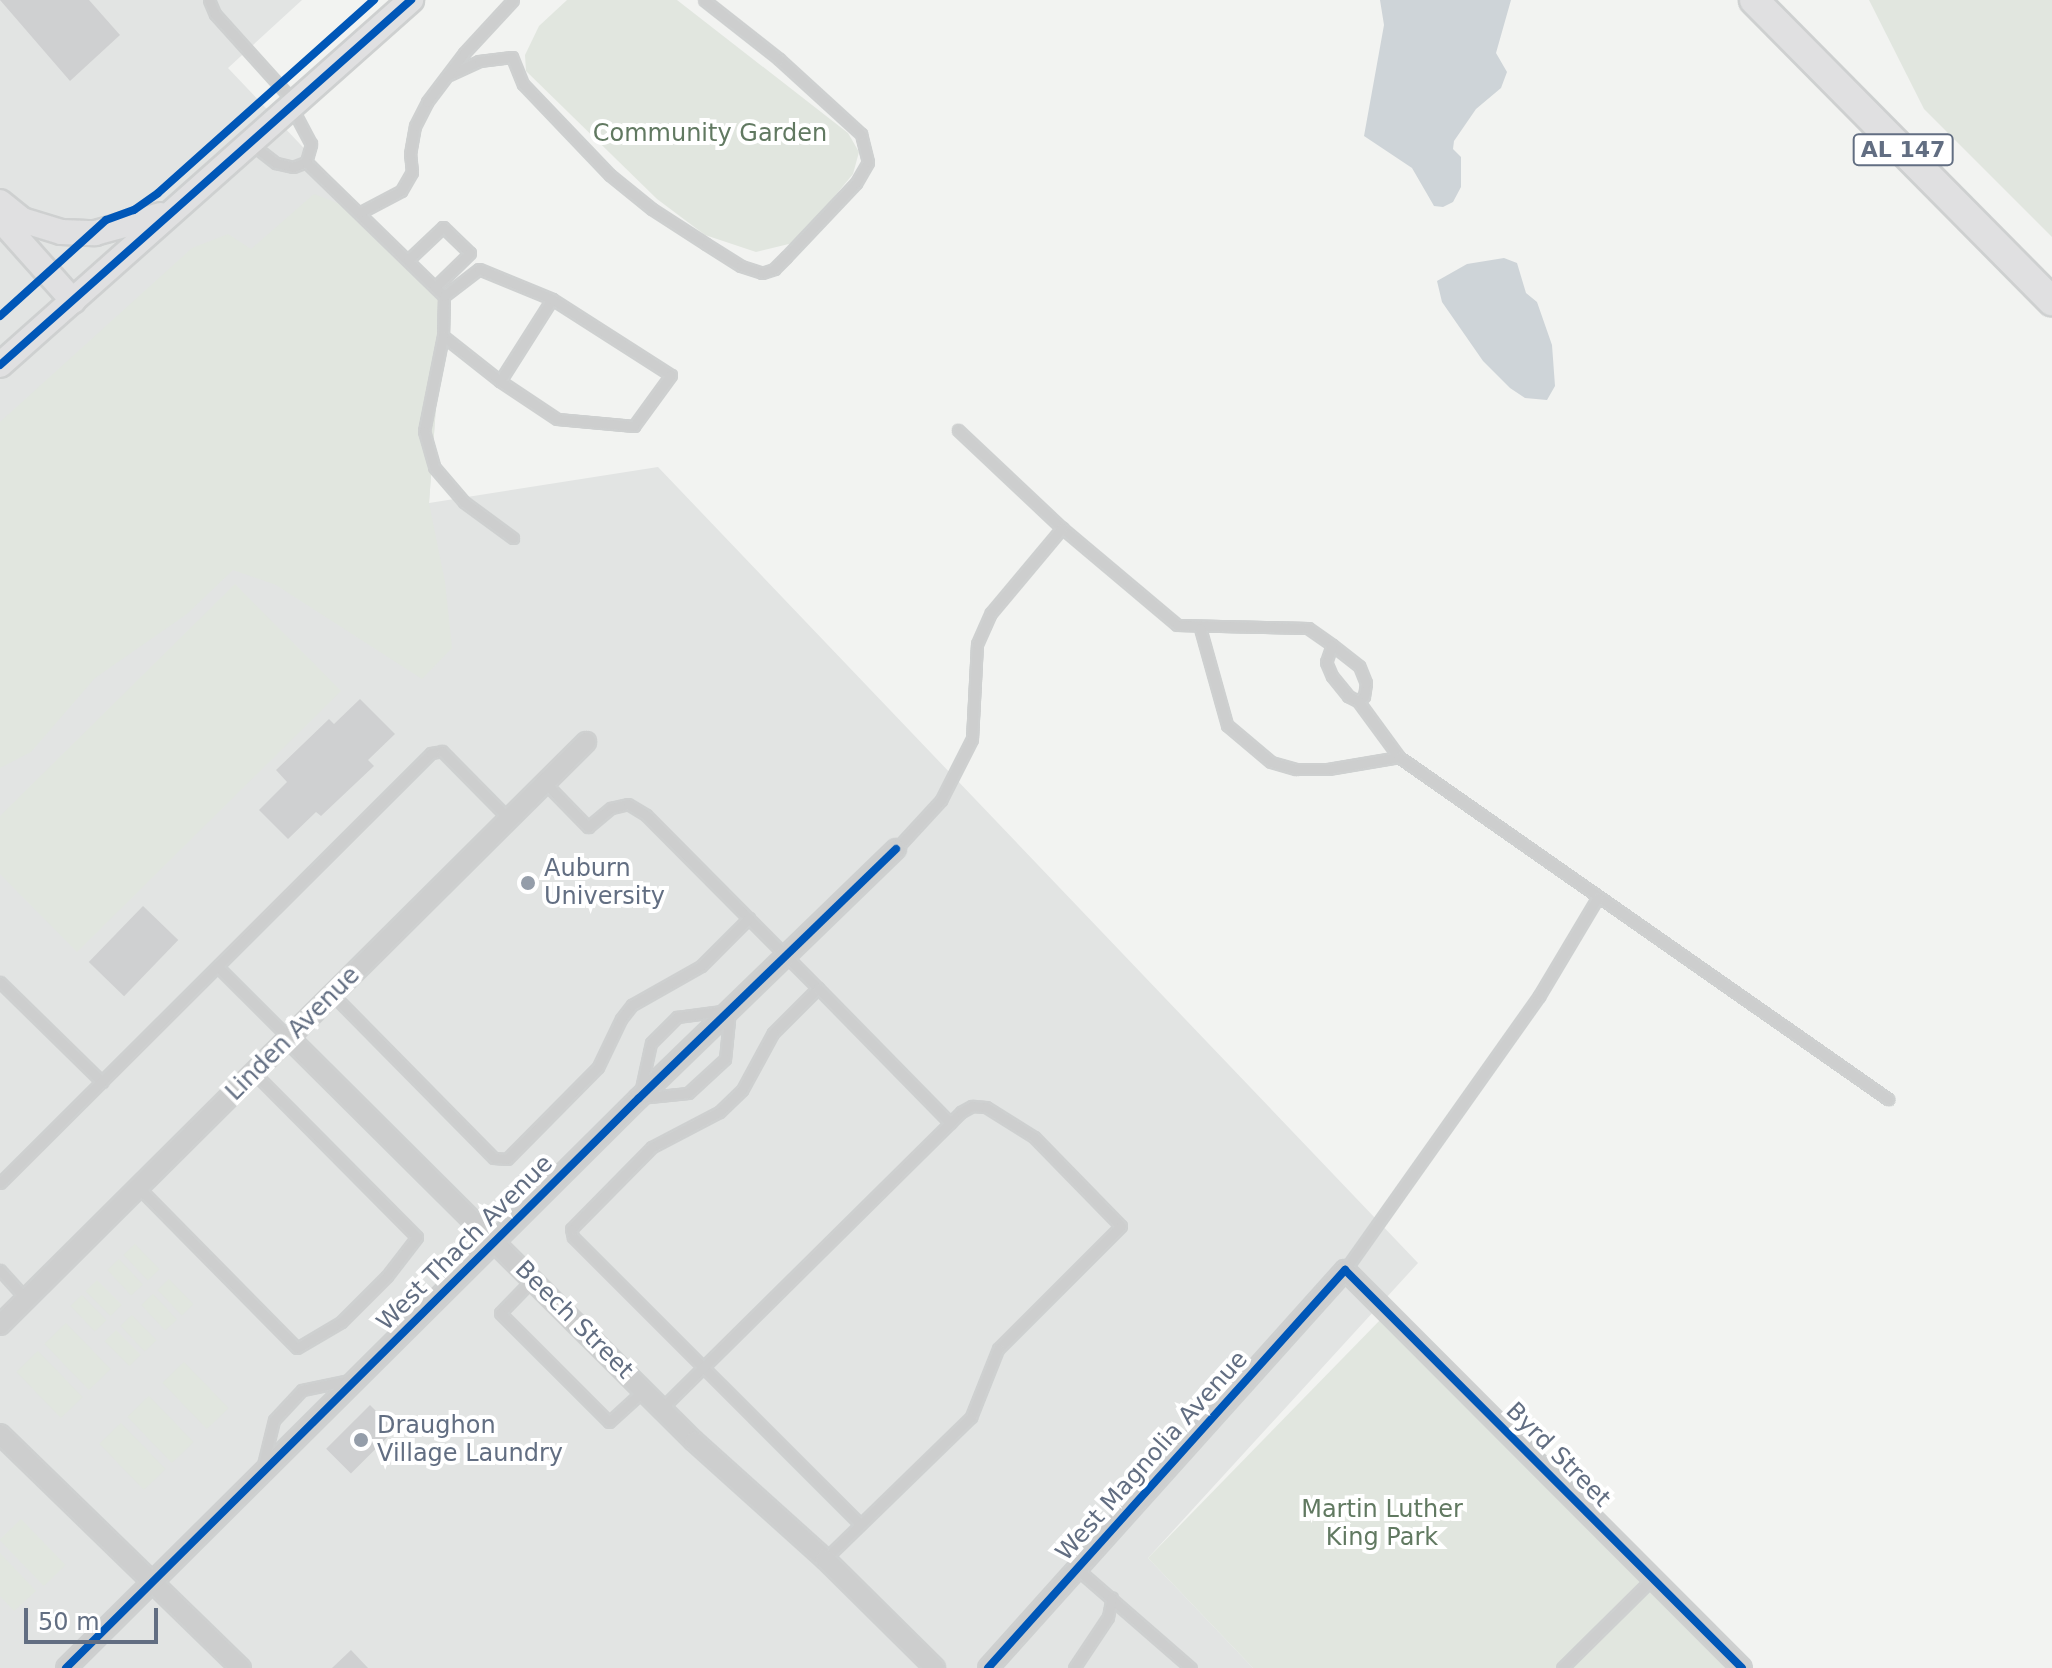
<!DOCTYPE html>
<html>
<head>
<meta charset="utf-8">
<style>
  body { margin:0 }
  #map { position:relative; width:2052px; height:1668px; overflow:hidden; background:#f2f3f1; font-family:"DejaVu Sans",sans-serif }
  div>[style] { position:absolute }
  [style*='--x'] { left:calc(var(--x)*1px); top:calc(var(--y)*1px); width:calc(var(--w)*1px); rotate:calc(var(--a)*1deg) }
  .built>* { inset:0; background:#e2e4e3 }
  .green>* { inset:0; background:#e1e6df; transform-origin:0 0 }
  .water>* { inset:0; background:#ced4d8 }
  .building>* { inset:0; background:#cfd0d1; transform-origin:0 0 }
  .roads { filter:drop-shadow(2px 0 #ced0d0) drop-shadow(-2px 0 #ced0d0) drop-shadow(0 2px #ced0d0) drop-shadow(0 -2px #ced0d0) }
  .lane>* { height:9px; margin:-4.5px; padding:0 4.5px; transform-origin:4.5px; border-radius:4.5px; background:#cdcece }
  .street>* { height:18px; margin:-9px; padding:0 9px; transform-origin:9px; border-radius:9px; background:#cdcece }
  .secondary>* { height:24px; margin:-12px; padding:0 12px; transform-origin:12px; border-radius:12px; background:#e0e0e1 }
  .primary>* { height:28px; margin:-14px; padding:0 14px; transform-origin:14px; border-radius:14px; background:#e0e0e1 }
  .cycleway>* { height:8px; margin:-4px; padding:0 4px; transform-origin:4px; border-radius:4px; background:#0057b8 }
  .dots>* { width:22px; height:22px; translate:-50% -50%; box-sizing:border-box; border:4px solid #fff; border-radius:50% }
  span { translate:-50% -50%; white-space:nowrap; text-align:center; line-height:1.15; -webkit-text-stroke:8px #fff; paint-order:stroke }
  .shield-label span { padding:2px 6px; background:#fff; border:2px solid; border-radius:6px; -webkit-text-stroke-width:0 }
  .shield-label { font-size:22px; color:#626e82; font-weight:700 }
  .park-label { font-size:24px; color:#617961 }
  .poi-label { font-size:24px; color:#626e82 }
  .left { translate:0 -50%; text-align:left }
  .street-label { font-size:24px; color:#626e82 }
  .scale { position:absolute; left:24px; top:1608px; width:134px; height:36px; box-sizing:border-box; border:4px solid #626e82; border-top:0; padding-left:10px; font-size:24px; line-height:28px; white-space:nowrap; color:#626e82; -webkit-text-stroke:6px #fff; paint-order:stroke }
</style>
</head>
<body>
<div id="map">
  <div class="built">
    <div style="clip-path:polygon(0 0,302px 0,228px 68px,444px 296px,429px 503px,658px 467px,1418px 1263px,1148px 1558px,1253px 1668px,0 1668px)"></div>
  </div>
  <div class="green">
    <div style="clip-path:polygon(567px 0,677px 0,848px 133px,859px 152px,853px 174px,797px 242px,756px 252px,705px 235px,657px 199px,526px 71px,525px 55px,539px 26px)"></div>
    <div style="clip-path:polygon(1869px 0,2052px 0,2052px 237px,1924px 109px)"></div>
    <div style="clip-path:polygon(314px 194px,361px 212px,444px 296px,429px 503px,445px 582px,452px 648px,422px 679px,276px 585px,233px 570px,187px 614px,95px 678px,31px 752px,0 768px,0 422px,192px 248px,228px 234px,251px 249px)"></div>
    <div style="clip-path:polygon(235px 584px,341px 691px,77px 952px,0 874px,0 816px)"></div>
    <div style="left:135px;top:1244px;width:35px;height:16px;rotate:46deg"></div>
    <div style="left:119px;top:1259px;width:35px;height:16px;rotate:47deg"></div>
    <div style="left:169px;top:1279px;width:35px;height:16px;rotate:46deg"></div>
    <div style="left:97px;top:1280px;width:35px;height:16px;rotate:45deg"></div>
    <div style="left:153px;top:1294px;width:35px;height:16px;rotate:47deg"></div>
    <div style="left:82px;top:1295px;width:35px;height:16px;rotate:46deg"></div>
    <div style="left:132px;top:1315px;width:35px;height:16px;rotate:46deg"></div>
    <div style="clip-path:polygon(1382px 1318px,1728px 1668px,1253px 1668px,1148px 1558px)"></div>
    <div style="left:66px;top:1323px;width:64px;height:30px;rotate:46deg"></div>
    <div style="left:116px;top:1330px;width:35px;height:16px;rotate:45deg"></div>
    <div style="left:38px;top:1351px;width:64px;height:30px;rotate:46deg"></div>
    <div style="left:184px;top:1362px;width:64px;height:30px;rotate:46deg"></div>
    <div style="left:149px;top:1396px;width:64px;height:30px;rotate:46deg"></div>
    <div style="left:121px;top:1423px;width:64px;height:30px;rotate:46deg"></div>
    <div style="left:21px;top:1519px;width:64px;height:30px;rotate:46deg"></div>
    <div style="clip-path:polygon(0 1553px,36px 1591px,14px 1611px,0 1596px)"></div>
  </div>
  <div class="water">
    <div style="clip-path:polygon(1380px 0,1511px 0,1496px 53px,1507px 72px,1501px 88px,1476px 109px,1454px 141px,1453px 149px,1461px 157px,1461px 187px,1453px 202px,1443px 207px,1434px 206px,1412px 168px,1364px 136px,1384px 25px)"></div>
    <div style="clip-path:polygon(1504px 258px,1517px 263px,1526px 293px,1537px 302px,1552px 345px,1555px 386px,1547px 400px,1525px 398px,1510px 388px,1483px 361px,1442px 302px,1437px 281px,1467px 264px)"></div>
  </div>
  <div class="building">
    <div style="clip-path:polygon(0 0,89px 0,120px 35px,70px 81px)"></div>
    <div style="clip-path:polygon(360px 699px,395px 734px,368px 760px,374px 766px,321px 816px,316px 812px,288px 839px,259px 810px,287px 782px,276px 770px,329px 719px,334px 724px)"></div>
    <div style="left:143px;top:906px;width:49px;height:78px;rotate:44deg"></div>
    <div style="left:370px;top:1405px;width:35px;height:62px;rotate:45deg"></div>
    <div style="clip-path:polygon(351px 1650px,368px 1668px,332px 1668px)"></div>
  </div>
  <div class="roads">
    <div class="lane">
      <div style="--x:209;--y:0;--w:15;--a:67"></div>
      <div style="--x:215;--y:14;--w:120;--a:48"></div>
      <div style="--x:449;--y:75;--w:33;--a:-25"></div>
      <div style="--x:479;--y:61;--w:33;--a:-7"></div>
      <div style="--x:512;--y:57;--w:29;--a:68"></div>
      <div style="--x:523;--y:84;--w:126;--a:46.3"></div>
      <div style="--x:610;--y:175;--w:54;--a:39"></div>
      <div style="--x:652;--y:209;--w:64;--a:32.9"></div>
      <div style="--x:706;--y:244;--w:41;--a:32.2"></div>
      <div style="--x:741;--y:266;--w:22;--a:18"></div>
      <div style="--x:762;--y:273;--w:13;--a:-18"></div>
      <div style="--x:774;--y:269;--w:17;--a:-45"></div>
      <div style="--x:786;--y:257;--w:102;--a:-46.6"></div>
      <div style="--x:856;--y:183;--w:24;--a:-60"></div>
      <div style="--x:868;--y:162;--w:29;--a:-104"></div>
      <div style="--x:861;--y:134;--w:111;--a:-137.6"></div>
      <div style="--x:779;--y:59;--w:95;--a:-141.8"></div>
      <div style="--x:250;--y:143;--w:33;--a:38"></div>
      <div style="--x:276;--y:163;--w:17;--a:13"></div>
      <div style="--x:293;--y:167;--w:14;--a:-21"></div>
      <div style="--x:306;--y:162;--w:19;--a:-74"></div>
      <div style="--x:311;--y:144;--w:41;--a:-117.8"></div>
      <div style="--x:306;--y:162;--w:192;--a:44.2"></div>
      <div style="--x:444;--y:296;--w:40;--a:91.4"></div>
      <div style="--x:443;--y:336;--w:73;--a:38.3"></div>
      <div style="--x:500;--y:381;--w:97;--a:-57.6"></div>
      <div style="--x:552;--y:299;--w:141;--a:32.6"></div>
      <div style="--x:671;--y:375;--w:63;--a:126"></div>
      <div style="--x:634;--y:426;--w:77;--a:-174.8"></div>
      <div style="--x:557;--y:419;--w:69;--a:-146.3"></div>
      <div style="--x:361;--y:212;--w:45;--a:-27.7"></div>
      <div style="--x:401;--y:191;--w:22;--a:-60"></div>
      <div style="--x:412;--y:172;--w:18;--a:-96"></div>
      <div style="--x:410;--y:154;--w:28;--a:-80"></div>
      <div style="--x:415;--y:126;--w:27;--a:-63"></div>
      <div style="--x:427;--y:102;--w:61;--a:-52.9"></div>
      <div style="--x:464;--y:53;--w:72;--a:-47.2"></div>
      <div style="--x:408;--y:260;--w:48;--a:-43.3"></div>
      <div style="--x:443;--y:227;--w:37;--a:44"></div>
      <div style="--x:470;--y:253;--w:49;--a:135.8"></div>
      <div style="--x:444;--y:296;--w:44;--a:-37.6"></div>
      <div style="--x:479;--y:269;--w:79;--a:22.3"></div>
      <div style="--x:443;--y:336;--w:97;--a:101.3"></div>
      <div style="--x:424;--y:431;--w:37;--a:74"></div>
      <div style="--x:434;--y:467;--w:46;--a:49.4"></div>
      <div style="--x:464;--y:502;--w:61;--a:36.3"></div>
      <div style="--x:958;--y:430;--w:143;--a:43.3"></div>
      <div style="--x:1062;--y:528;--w:150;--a:40.1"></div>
      <div style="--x:1177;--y:625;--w:131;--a:1.3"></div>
      <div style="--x:1308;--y:628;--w:29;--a:35"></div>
      <div style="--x:1200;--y:628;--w:101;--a:74.4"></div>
      <div style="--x:1227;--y:725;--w:57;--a:40.1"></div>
      <div style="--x:1271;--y:762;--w:26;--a:16"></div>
      <div style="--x:1296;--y:769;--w:32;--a:0"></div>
      <div style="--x:1328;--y:769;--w:72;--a:-9.6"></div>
      <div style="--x:1358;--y:701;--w:8;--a:-40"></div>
      <div style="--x:1364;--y:696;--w:13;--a:-81"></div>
      <div style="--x:1366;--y:683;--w:18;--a:-112"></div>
      <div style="--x:1359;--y:666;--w:34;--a:-142"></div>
      <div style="--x:1332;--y:645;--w:18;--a:109"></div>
      <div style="--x:1326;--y:662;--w:15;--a:67"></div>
      <div style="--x:1332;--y:676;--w:26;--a:51"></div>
      <div style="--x:1348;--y:696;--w:11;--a:27"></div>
      <div style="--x:1358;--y:701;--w:69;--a:53.8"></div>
      <div style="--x:1399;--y:757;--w:597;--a:34.97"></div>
      <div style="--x:545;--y:783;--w:62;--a:45.7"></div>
      <div style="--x:588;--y:827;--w:30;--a:-40"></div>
      <div style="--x:611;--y:808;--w:17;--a:-13"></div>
      <div style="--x:628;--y:804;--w:21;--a:31"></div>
      <div style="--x:646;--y:815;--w:244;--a:45.2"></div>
      <div style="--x:818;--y:988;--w:64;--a:135"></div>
      <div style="--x:773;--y:1033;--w:65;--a:118.5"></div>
      <div style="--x:742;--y:1090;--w:32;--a:136"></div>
      <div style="--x:719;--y:1112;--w:76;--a:152.4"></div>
      <div style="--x:652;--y:1147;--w:115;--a:134.6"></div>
      <div style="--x:571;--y:1229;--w:8;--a:76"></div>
      <div style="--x:573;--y:1237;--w:406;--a:45"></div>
      <div style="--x:896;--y:849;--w:67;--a:-47.4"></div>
      <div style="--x:941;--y:800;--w:68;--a:-63.1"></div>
      <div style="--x:972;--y:739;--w:95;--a:-87"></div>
      <div style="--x:977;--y:644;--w:34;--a:-66"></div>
      <div style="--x:991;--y:613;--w:111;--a:-50.1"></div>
      <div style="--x:218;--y:967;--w:100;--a:45"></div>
      <div style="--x:0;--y:982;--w:143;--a:44.4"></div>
      <div style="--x:818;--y:988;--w:189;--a:45.6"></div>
      <div style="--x:333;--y:995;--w:229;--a:45.4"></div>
      <div style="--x:494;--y:1158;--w:13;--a:4"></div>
      <div style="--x:507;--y:1159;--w:129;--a:-45.3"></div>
      <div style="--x:598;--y:1067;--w:53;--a:-64.4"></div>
      <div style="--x:621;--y:1019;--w:18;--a:-52"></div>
      <div style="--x:632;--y:1005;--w:79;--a:-29.5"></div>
      <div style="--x:701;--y:966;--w:68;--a:-45"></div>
      <div style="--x:730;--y:1010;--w:49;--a:95.8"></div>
      <div style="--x:725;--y:1059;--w:50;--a:137.4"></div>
      <div style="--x:688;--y:1093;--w:49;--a:174.2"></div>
      <div style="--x:639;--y:1098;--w:56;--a:-77.7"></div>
      <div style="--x:651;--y:1043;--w:37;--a:-45"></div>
      <div style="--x:677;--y:1017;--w:53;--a:-7.5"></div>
      <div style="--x:0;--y:1183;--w:609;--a:-44.93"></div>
      <div style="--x:431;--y:753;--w:11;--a:-10"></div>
      <div style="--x:442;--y:751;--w:95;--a:45.4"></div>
      <div style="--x:138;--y:1187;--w:226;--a:45.4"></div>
      <div style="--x:297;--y:1348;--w:51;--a:-30.6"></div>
      <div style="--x:341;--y:1322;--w:65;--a:-45"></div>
      <div style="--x:387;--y:1276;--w:49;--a:-52.4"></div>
      <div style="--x:417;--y:1237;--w:231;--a:-134.8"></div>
      <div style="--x:0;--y:1270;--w:39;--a:48"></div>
      <div style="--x:1345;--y:1270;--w:336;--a:-54.7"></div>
      <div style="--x:1539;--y:996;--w:115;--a:-59.2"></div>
      <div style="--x:533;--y:1279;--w:47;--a:134.1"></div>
      <div style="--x:500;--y:1313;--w:154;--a:45"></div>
      <div style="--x:609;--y:1422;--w:47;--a:-42.4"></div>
      <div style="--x:662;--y:1408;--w:421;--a:-44.7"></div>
      <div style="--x:961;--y:1112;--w:13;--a:-29"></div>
      <div style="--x:972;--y:1106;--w:14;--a:4"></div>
      <div style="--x:986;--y:1107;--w:57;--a:32"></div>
      <div style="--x:1034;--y:1137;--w:124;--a:45.7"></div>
      <div style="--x:1121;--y:1226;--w:174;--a:135"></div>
      <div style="--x:998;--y:1349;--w:73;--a:111.7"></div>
      <div style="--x:971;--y:1417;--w:204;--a:135.8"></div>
      <div style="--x:262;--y:1469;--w:50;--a:-76.2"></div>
      <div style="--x:274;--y:1420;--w:41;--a:-47"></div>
      <div style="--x:302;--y:1390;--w:49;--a:-11.8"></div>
      <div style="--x:1077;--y:1569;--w:151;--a:41"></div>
      <div style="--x:1074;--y:1668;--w:61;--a:-56.3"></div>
      <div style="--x:1108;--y:1617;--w:20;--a:-79"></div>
      <div style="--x:1562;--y:1668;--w:128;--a:-44.7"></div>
    </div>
    <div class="street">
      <div style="--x:289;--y:1038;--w:571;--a:44.86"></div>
      <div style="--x:694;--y:1441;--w:176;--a:42"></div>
      <div style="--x:825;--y:1559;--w:155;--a:44.7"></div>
      <div style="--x:0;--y:1325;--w:827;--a:-44.85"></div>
      <div style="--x:0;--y:1434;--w:336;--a:44.2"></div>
      <div style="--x:66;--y:1668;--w:808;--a:-44.85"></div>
      <div style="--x:639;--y:1098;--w:358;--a:-44.1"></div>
      <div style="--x:988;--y:1668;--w:535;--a:-48.11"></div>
      <div style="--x:1345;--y:1270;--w:562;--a:45.07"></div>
    </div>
    <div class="secondary">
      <div style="--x:0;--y:202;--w:28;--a:39"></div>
      <div style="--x:22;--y:220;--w:41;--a:17.1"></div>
      <div style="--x:61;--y:232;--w:34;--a:2"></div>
      <div style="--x:95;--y:233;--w:68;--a:-15.3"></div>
      <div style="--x:0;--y:219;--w:110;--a:48.3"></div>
      <div style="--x:0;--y:365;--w:550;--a:-41.61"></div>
    </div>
    <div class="primary">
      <div style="--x:1754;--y:0;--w:424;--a:45.3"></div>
    </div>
  </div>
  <div class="cycleway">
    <div style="--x:0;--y:316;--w:143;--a:-42.2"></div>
    <div style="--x:106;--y:220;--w:30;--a:-20"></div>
    <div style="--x:134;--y:210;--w:29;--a:-35"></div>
    <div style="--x:158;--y:193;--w:290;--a:-41.8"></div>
    <div style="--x:0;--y:365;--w:550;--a:-41.61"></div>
    <div style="--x:66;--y:1668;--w:808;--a:-44.85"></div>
    <div style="--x:639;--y:1098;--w:358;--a:-44.1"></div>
    <div style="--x:988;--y:1668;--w:535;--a:-48.11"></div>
    <div style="--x:1345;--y:1270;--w:562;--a:45.07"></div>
  </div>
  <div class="dots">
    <div style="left:528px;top:883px;background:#949da9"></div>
    <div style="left:361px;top:1440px;background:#949da9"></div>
  </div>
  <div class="shield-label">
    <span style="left:1903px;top:150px">AL 147</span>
  </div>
  <div class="park-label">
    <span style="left:710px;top:134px">Community Garden</span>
    <span style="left:1382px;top:1524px">Martin Luther<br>King Park</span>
  </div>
  <div class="poi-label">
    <span class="left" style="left:544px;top:883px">Auburn<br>University</span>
    <span class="left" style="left:377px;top:1440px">Draughon<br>Village Laundry</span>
  </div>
  <div class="street-label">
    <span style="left:293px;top:1034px;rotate:-45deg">Linden Avenue</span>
    <span style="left:465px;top:1243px;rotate:-45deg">West Thach Avenue</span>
    <span style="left:574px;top:1320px;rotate:45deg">Beech Street</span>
    <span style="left:1558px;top:1455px;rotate:45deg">Byrd Street</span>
    <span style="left:1152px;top:1456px;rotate:-48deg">West Magnolia Avenue</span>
  </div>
  <div class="scale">50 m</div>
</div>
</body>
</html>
